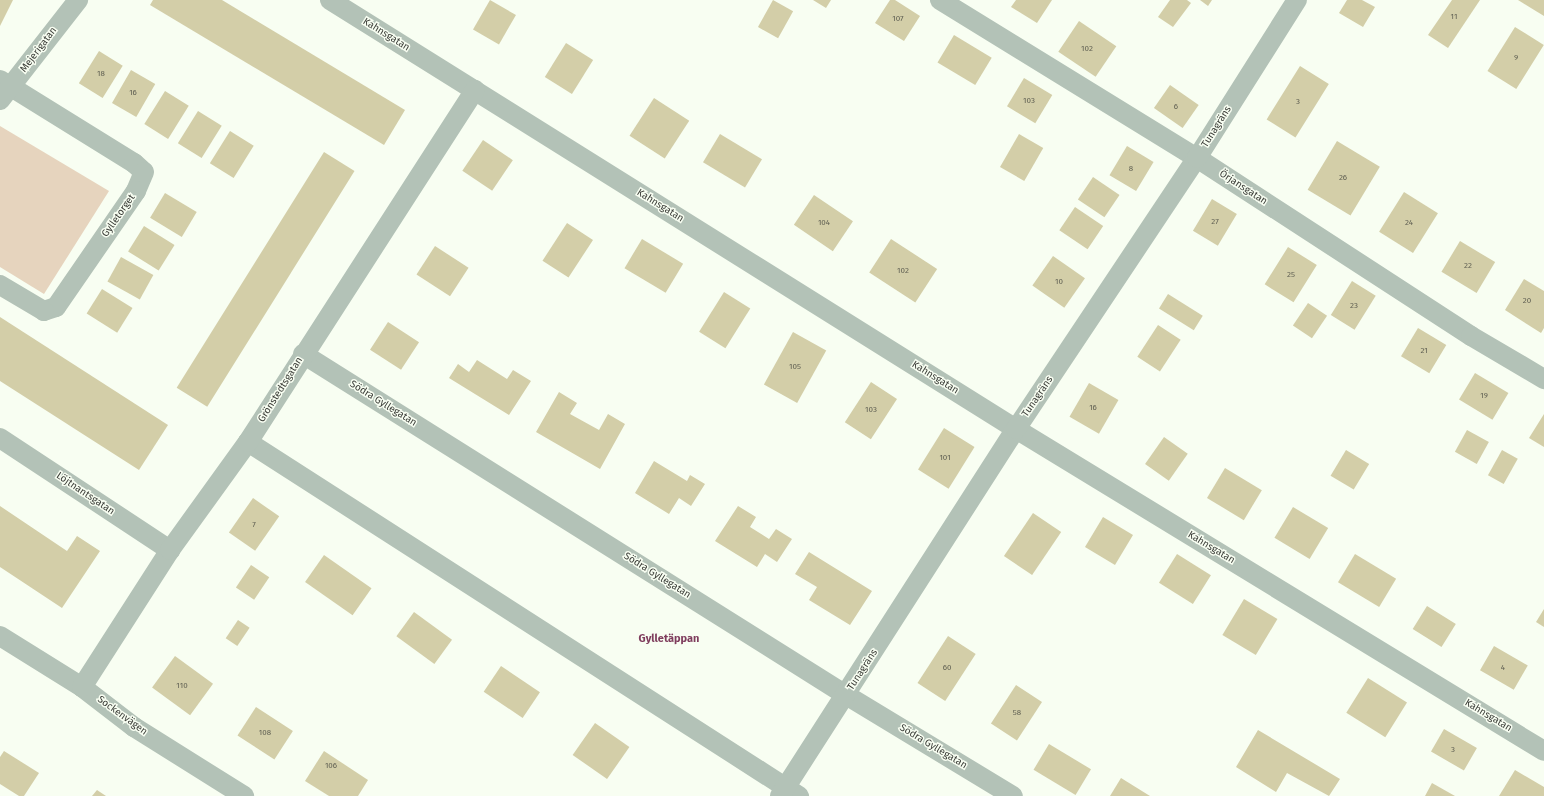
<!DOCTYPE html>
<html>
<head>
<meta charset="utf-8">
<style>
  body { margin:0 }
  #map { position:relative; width:1544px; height:796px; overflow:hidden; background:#f8fef2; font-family:"Fira Sans",sans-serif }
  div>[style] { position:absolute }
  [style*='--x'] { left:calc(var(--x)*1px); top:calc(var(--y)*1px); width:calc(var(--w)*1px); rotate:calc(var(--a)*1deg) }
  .green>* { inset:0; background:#e6d4be }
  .building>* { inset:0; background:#d3cea8; transform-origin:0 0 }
  .street>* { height:20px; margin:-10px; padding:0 10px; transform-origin:10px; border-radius:10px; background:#b3c2b7 }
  span { translate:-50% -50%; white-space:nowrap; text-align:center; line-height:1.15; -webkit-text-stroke:3px #f8fef2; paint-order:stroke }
  .number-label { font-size:8px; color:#606053 }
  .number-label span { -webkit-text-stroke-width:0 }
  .street-label { font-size:10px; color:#3a3c37 }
  .neighbourhood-label { font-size:11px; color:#7f3d5d; font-weight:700 }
</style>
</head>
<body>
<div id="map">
  <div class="green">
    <div style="clip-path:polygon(0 126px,109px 191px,44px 294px,0 267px)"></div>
  </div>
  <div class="building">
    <div style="clip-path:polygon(0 0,13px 0,0 26px)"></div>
    <div style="clip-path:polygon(153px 0,222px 0,405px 110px,384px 145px,150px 5px)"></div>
    <div style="left:490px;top:0;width:30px;height:34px;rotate:30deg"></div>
    <div style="left:773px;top:0;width:23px;height:31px;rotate:29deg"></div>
    <div style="clip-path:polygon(813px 0,831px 0,826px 8px)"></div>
    <div style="clip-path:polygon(890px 0,895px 0,920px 16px,904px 41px,875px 23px)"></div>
    <div style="clip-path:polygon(1016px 0,1052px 0,1037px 23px,1011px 7px)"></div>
    <div style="clip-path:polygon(1170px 0,1187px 0,1191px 3px,1173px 27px,1158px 17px)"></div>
    <div style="clip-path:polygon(1200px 0,1212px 0,1208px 6px)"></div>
    <div style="clip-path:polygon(1347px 0,1362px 0,1375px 7px,1363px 27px,1339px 13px)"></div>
    <div style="clip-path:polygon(1452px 0,1480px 0,1448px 48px,1428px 35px)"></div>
    <div style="clip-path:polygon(1518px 0,1544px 0,1544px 16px)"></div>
    <div style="left:1079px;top:21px;width:45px;height:37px;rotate:34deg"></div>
    <div style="left:1515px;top:27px;width:34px;height:52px;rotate:32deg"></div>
    <div style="left:954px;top:35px;width:44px;height:32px;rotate:31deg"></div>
    <div style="left:566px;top:43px;width:32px;height:40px;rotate:32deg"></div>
    <div style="left:99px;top:51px;width:28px;height:38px;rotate:32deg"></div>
    <div style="left:1300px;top:66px;width:34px;height:63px;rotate:32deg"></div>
    <div style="left:131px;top:70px;width:28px;height:38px;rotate:30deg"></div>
    <div style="left:1024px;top:78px;width:33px;height:33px;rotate:31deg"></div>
    <div style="left:1170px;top:85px;width:35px;height:28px;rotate:35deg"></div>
    <div style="left:165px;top:91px;width:28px;height:39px;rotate:32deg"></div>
    <div style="left:654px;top:98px;width:42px;height:45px;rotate:33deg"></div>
    <div style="left:198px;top:111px;width:28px;height:38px;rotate:32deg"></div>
    <div style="left:230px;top:131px;width:28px;height:38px;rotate:32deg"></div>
    <div style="left:720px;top:134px;width:49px;height:33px;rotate:31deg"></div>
    <div style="left:1019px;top:134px;width:28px;height:38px;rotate:30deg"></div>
    <div style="left:483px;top:140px;width:36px;height:37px;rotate:34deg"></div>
    <div style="left:1337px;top:141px;width:50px;height:57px;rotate:31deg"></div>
    <div style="left:1127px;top:146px;width:31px;height:34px;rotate:31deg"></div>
    <div style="left:324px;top:152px;width:36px;height:278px;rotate:32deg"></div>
    <div style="left:1093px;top:177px;width:32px;height:27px;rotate:34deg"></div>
    <div style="left:1404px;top:192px;width:40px;height:47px;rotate:32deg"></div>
    <div style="left:165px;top:193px;width:37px;height:29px;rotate:31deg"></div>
    <div style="left:814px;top:195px;width:47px;height:36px;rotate:34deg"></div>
    <div style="left:1212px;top:199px;width:29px;height:37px;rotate:31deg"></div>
    <div style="left:1075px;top:207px;width:34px;height:28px;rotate:34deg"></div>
    <div style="left:567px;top:223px;width:31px;height:45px;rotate:33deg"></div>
    <div style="left:144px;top:226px;width:36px;height:30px;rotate:32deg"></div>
    <div style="left:642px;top:239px;width:48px;height:34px;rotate:31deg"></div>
    <div style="left:891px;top:239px;width:55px;height:40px;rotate:33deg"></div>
    <div style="left:1460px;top:241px;width:41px;height:36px;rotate:31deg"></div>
    <div style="left:435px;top:246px;width:40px;height:34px;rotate:33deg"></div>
    <div style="left:1288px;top:247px;width:34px;height:44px;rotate:32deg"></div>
    <div style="left:1053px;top:256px;width:39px;height:36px;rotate:35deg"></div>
    <div style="left:121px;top:257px;width:37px;height:28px;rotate:29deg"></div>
    <div style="clip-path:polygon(1524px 279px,1544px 291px,1544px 328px,1541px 333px,1505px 310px)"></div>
    <div style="left:1352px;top:281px;width:28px;height:40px;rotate:32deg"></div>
    <div style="left:102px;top:289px;width:36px;height:29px;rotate:32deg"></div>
    <div style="left:724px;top:292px;width:31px;height:47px;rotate:32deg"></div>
    <div style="left:1168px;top:294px;width:41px;height:17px;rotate:32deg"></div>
    <div style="left:1308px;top:303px;width:23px;height:27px;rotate:34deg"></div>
    <div style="clip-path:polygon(0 317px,168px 425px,139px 470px,0 381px)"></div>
    <div style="left:388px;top:322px;width:37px;height:33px;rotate:33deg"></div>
    <div style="left:1158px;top:325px;width:27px;height:38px;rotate:33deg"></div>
    <div style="left:1418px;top:328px;width:33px;height:33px;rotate:31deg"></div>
    <div style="left:793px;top:332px;width:38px;height:60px;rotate:29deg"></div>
    <div style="clip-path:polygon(477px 360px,507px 379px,513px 370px,531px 381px,509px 415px,449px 378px,458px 364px,469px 372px)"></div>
    <div style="left:1475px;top:373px;width:39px;height:31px;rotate:31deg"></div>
    <div style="left:871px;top:382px;width:31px;height:48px;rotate:33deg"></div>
    <div style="left:1089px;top:383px;width:34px;height:39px;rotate:30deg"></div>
    <div style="clip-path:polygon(559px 392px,577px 403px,570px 414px,599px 430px,608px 414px,625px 424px,600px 469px,536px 432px)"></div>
    <div style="clip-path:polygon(1544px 414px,1544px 447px,1529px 438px)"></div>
    <div style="left:944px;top:428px;width:36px;height:49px;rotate:32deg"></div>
    <div style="left:1467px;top:430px;width:25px;height:25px;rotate:29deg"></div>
    <div style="left:1164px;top:437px;width:29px;height:33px;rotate:35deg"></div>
    <div style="left:1346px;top:450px;width:27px;height:30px;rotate:31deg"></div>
    <div style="left:1502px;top:450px;width:18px;height:29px;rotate:29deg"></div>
    <div style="clip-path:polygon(654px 461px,687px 481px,690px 475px,705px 484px,691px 506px,679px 498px,669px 514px,635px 493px)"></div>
    <div style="left:1225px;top:468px;width:43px;height:35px;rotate:31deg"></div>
    <div style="left:253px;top:498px;width:32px;height:42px;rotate:35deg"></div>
    <div style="clip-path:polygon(0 506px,67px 551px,77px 536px,100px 551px,62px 608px,0 567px)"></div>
    <div style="clip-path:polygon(738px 506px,756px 517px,750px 527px,769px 539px,776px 529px,792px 539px,777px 562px,765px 554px,757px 567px,715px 541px)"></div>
    <div style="left:1293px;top:507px;width:41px;height:36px;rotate:31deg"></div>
    <div style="left:1033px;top:513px;width:34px;height:52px;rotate:34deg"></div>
    <div style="left:1103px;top:517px;width:35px;height:35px;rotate:31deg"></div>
    <div style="clip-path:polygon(809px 552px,872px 591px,850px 625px,809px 600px,817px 587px,795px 574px)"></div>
    <div style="left:1177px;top:554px;width:40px;height:34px;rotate:32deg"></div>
    <div style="left:1355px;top:554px;width:48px;height:33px;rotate:31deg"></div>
    <div style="left:324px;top:555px;width:58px;height:33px;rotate:35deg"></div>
    <div style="left:251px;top:565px;width:22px;height:27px;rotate:34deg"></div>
    <div style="left:1244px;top:599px;width:39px;height:42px;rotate:31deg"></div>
    <div style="left:1427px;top:606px;width:34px;height:27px;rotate:32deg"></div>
    <div style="clip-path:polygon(1544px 609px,1544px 627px,1536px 622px)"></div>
    <div style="left:414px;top:612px;width:47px;height:30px;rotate:36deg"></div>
    <div style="left:238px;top:620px;width:14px;height:22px;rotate:34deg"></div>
    <div style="left:948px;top:636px;width:33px;height:56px;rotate:33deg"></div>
    <div style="left:1494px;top:646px;width:39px;height:28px;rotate:30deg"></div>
    <div style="left:175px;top:656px;width:47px;height:39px;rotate:36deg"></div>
    <div style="left:501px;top:666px;width:47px;height:31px;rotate:34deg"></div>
    <div style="left:1368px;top:678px;width:46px;height:41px;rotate:32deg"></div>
    <div style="left:1016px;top:685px;width:31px;height:46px;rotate:33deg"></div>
    <div style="left:256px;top:707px;width:44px;height:34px;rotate:33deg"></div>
    <div style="left:595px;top:723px;width:42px;height:39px;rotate:35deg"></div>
    <div style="left:1444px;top:729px;width:38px;height:26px;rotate:30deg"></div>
    <div style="clip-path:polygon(1258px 730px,1340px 779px,1329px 796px,1287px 773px,1276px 792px,1236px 767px)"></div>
    <div style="left:1049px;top:744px;width:49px;height:30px;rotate:31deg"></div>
    <div style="clip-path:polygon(4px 751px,39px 773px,24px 796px,19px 796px,0 784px,0 757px)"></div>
    <div style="clip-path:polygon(324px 751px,368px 780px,358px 796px,329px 796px,305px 781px)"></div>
    <div style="clip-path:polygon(1515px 770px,1544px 787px,1544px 796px,1499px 796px)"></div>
    <div style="clip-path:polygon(1121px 778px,1150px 796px,1110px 796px)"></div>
    <div style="clip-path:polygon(1432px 783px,1455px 796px,1425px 796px)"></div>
    <div style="clip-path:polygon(97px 790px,106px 796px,92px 796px)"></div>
  </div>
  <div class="street">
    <div style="--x:330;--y:0;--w:809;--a:32.02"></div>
    <div style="--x:1016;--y:429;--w:618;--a:31.38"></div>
    <div style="--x:940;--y:0;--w:302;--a:31.6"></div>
    <div style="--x:1197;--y:158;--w:327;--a:33"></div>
    <div style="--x:1471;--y:336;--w:85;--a:30.5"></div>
    <div style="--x:0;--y:80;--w:158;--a:31.8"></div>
    <div style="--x:134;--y:163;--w:13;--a:42"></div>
    <div style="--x:144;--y:172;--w:21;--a:113"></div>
    <div style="--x:136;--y:191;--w:141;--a:124.6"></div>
    <div style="--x:56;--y:307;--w:13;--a:162"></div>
    <div style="--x:44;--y:311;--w:51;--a:-149.4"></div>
    <div style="--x:0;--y:100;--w:127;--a:-52"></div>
    <div style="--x:303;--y:354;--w:641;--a:32.13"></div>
    <div style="--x:846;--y:695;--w:195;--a:31.2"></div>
    <div style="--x:0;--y:438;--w:204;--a:33.4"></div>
    <div style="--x:248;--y:442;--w:655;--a:32.72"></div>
    <div style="--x:0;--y:636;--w:97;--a:31.9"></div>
    <div style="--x:82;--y:687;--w:66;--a:37.6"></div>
    <div style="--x:134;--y:727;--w:130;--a:32.1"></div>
    <div style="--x:82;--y:687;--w:163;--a:-57.3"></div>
    <div style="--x:170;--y:550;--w:133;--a:-54.2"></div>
    <div style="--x:248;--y:442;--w:419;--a:-57.2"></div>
    <div style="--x:780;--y:796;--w:436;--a:-57.3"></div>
    <div style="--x:1016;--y:429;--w:326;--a:-56.3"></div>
    <div style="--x:1197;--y:158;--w:187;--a:-57.7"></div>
  </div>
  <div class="number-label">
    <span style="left:1454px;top:17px">11</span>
    <span style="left:898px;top:19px">107</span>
    <span style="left:1087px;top:49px">102</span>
    <span style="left:1516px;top:58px">9</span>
    <span style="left:101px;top:74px">18</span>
    <span style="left:133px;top:93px">16</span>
    <span style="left:1029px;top:101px">103</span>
    <span style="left:1298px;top:102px">3</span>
    <span style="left:1176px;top:107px">6</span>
    <span style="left:1131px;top:169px">8</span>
    <span style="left:1343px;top:178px">26</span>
    <span style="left:1215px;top:222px">27</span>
    <span style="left:824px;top:223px">104</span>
    <span style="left:1409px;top:223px">24</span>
    <span style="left:1468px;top:266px">22</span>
    <span style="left:903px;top:271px">102</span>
    <span style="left:1291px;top:275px">25</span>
    <span style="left:1059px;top:282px">10</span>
    <span style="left:1527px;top:301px">20</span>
    <span style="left:1354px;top:306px">23</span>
    <span style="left:1424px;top:351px">21</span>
    <span style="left:795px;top:367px">105</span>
    <span style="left:1484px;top:396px">19</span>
    <span style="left:1093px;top:408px">16</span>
    <span style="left:871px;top:410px">103</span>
    <span style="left:945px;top:458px">101</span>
    <span style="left:254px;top:525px">7</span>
    <span style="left:947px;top:668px">60</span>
    <span style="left:1503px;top:668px">4</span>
    <span style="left:182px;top:686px">110</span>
    <span style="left:1017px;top:713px">58</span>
    <span style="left:265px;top:733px">108</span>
    <span style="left:1453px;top:750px">3</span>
    <span style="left:331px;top:766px">106</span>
  </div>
  <div class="street-label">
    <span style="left:386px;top:35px;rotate:32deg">Kahnsgatan</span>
    <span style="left:39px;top:50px;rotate:-53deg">Mejerigatan</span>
    <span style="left:1217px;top:127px;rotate:-58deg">Tunagräns</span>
    <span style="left:1243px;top:188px;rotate:33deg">Örjansgatan</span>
    <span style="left:660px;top:206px;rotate:32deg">Kahnsgatan</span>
    <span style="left:119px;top:216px;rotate:-55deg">Gylletorget</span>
    <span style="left:935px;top:378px;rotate:32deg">Kahnsgatan</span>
    <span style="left:281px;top:390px;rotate:-58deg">Grönstedtsgatan</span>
    <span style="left:1038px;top:397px;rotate:-56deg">Tunagräns</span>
    <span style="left:383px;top:404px;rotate:32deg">Södra Gyllegatan</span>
    <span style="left:85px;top:494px;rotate:34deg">Löjtnantsgatan</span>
    <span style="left:1211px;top:548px;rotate:31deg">Kahnsgatan</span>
    <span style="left:657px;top:576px;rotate:32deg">Södra Gyllegatan</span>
    <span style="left:863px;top:670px;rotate:-57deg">Tunagräns</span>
    <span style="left:122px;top:716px;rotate:36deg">Sockenvägen</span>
    <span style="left:1488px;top:716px;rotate:31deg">Kahnsgatan</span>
    <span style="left:933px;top:747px;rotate:31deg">Södra Gyllegatan</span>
  </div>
  <div class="neighbourhood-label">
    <span style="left:669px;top:639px">Gylletäppan</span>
  </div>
</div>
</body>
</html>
